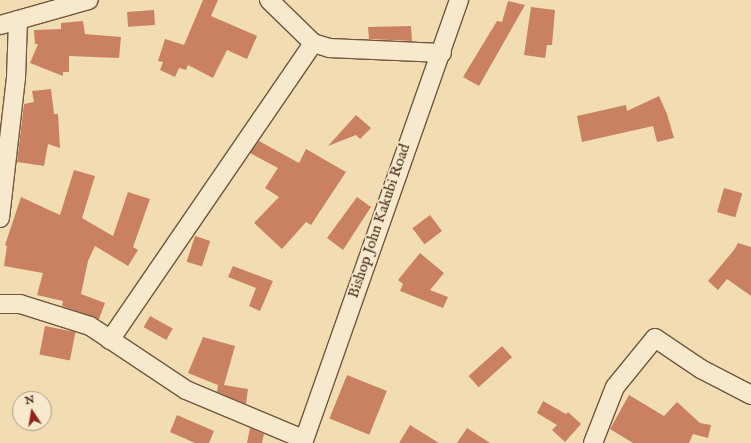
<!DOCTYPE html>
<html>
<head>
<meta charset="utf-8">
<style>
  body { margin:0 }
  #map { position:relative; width:751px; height:443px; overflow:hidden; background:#f2ddb2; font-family:"IM FELL English",serif }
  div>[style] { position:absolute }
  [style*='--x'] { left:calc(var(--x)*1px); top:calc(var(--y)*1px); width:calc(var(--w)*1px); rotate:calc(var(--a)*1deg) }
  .building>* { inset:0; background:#c98162; transform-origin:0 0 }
  .roads { filter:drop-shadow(1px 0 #71563d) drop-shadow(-1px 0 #71563d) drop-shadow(0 1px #71563d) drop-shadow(0 -1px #71563d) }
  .minor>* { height:18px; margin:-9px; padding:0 9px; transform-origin:9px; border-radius:9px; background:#f7e9cd }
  span { translate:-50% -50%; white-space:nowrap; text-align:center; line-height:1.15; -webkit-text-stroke:3.5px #f7e9cd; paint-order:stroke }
  .street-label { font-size:15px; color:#462916 }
  .north { position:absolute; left:12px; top:391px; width:40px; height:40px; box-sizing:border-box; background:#f7e9cd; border:1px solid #b09c84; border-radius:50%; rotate:348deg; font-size:11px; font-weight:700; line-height:16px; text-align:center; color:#462916 }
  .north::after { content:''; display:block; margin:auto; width:14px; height:18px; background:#8f2418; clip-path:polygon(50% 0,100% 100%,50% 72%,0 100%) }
</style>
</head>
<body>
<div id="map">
  <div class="building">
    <div style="clip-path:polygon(203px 0,218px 0,211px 16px,257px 36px,247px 59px,227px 50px,213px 78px,188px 65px,186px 70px,179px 68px,175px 77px,160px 70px,163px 62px,158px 61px,165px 39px,184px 45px)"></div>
    <div style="clip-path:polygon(508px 1px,525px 5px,479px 86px,463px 77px,497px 21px,502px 22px)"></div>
    <div style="clip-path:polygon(531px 7px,555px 10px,552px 45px,547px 45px,545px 58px,524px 55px)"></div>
    <div style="left:154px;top:10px;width:15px;height:27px;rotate:86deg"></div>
    <div style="clip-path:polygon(83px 21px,85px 34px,121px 37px,119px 58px,69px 56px,69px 72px,63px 72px,63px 76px,30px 63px,38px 44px,35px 44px,34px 30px,61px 29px,61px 23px)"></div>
    <div style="clip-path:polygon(411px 26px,412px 41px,369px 39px,368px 27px)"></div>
    <div style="clip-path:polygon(51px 89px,54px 114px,58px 114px,60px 148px,48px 144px,44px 166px,17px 162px,24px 104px,34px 102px,32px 91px)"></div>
    <div style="clip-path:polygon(659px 96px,667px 114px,674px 138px,657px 142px,653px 126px,582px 142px,577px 116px,626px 105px,627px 111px)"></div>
    <div style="clip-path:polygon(356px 115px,371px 128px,360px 139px,356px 135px,328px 146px)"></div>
    <div style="clip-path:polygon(259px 141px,299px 163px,306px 149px,346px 172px,311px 225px,306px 222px,282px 249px,254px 223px,279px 197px,265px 188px,278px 168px,250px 153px)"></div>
    <div style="clip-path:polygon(74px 170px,95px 176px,82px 218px,113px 236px,128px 192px,150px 199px,133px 247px,138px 250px,128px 266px,95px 246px,88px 261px,81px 294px,105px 303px,99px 319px,62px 306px,63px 301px,37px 295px,43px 273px,4px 266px,7px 246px,5px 245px,21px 197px,60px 215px)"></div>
    <div style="left:724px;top:188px;width:19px;height:25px;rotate:16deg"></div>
    <div style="clip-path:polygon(357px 197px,371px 207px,343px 250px,327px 238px)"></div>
    <div style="left:430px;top:215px;width:20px;height:22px;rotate:53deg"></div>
    <div style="left:195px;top:236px;width:16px;height:27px;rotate:18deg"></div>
    <div style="clip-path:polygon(738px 243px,751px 247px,751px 296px,727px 279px,718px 290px,708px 281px,734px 250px)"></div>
    <div style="clip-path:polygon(420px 253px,444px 273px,430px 290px,448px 297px,443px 308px,400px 291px,403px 284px,398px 280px)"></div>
    <div style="clip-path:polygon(233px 266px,273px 281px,260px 311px,249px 306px,256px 288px,228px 277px)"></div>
    <div style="left:150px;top:316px;width:26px;height:13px;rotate:29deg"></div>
    <div style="left:45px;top:326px;width:31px;height:29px;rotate:11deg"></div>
    <div style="clip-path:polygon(203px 337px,235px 346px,224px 385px,248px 389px,246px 404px,217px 392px,218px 385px,188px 373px)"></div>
    <div style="left:502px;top:346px;width:15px;height:45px;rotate:48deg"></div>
    <div style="left:347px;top:375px;width:43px;height:47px;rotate:22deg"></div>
    <div style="clip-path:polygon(629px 395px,664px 416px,677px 402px,700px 423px,711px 425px,708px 438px,693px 434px,689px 443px,633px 443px,610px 429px)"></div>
    <div style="clip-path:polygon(543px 401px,566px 414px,568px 412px,581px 424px,565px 442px,552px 430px,557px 425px,537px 413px)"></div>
    <div style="clip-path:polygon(177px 415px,214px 431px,209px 443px,195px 443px,170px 432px)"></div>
    <div style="clip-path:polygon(410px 425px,439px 443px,399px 443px)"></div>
    <div style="clip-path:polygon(250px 428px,264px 434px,262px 443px,247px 443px)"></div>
    <div style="clip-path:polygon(467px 428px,490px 443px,457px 443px)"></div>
  </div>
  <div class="roads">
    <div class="minor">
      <div style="--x:269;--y:0;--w:62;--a:44.3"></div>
      <div style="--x:313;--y:43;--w:17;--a:17"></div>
      <div style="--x:329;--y:48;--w:113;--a:2.5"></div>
      <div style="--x:0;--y:25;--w:92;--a:-15.7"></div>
      <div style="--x:0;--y:218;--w:141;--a:-83.5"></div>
      <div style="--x:16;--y:78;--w:58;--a:-88"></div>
      <div style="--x:0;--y:304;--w:20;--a:0"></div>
      <div style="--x:20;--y:304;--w:73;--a:17.4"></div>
      <div style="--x:90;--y:326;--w:115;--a:33.7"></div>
      <div style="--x:186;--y:390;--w:127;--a:22.7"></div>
      <div style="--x:110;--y:340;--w:360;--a:-55.6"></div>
      <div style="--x:303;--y:443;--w:470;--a:-70.6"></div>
      <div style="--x:593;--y:443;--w:60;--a:-68.6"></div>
      <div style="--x:615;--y:387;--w:63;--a:-50.8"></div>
      <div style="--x:655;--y:338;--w:55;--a:34"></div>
      <div style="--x:701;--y:369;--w:56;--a:27.5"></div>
    </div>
  </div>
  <div class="street-label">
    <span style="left:379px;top:221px;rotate:-71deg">Bishop John Kakubi Road</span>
  </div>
  <div class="north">N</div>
</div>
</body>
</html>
